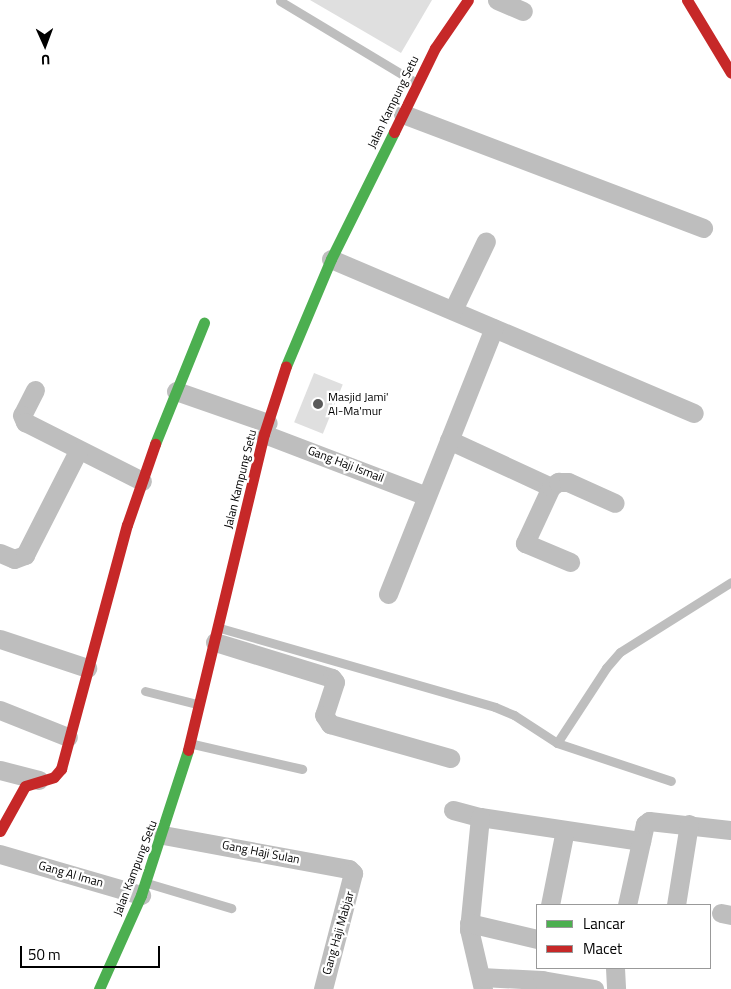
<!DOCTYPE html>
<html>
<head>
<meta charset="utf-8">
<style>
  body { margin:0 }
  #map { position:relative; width:731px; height:989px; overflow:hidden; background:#fff; font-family:"Titillium Web",sans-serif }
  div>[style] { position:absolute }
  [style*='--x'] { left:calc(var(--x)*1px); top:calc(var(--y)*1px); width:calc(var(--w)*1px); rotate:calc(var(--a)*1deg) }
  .building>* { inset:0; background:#dfdfdf; transform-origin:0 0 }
  .lane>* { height:9px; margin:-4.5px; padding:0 4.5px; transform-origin:4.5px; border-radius:4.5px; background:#bebebe }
  .street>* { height:19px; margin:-9.5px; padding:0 9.5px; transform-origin:9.5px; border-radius:9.5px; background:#bebebe }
  .fast>* { height:11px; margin:-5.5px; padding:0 5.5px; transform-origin:5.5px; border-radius:5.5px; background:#4caf50 }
  .jam>* { height:11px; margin:-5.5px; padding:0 5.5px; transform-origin:5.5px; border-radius:5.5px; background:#c62828 }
  .dots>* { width:14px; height:14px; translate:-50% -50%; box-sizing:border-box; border:2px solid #fff; border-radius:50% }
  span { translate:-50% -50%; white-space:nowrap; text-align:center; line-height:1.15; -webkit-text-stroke:4.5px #fff; paint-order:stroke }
  .street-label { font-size:12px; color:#000 }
  .poi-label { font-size:12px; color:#000 }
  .left { translate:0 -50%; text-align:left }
  .legend { position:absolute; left:536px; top:904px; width:175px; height:65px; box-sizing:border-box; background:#fff; border:1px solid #999; margin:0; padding:6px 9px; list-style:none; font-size:15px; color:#000 }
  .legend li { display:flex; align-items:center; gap:10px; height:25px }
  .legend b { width:25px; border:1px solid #999 }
  .north { position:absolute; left:20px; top:20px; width:50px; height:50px; -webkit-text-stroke:4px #fff; paint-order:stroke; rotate:178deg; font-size:14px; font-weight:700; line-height:20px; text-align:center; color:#000 }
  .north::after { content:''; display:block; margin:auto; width:18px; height:22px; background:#000; clip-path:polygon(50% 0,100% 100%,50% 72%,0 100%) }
  .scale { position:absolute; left:20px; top:946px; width:140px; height:22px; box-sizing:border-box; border:2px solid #000; border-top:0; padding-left:6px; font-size:15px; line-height:18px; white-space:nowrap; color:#000; -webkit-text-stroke:4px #fff; paint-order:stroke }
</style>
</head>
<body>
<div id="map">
  <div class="building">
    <div style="clip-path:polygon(310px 0,432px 0,401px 53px)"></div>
    <div style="left:314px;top:373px;width:31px;height:53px;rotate:22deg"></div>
  </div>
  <div class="lane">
    <div style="--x:280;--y:1;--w:157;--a:31"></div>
    <div style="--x:220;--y:628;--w:286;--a:16"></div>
    <div style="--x:495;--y:707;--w:21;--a:23"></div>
    <div style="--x:514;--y:715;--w:51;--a:33.1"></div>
    <div style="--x:557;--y:743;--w:90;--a:-56.8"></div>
    <div style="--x:606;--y:668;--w:21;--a:-49"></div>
    <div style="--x:620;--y:652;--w:131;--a:-32.2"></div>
    <div style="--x:145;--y:691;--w:54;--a:14"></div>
    <div style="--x:557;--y:743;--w:120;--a:18.4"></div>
    <div style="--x:193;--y:744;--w:112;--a:12.9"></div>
    <div style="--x:147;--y:883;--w:88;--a:16.6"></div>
  </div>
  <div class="street">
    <div style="--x:497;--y:0;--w:28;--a:23"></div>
    <div style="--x:403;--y:114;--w:321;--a:20.8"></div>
    <div style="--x:331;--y:259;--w:394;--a:23"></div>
    <div style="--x:453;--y:310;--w:76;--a:-64.4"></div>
    <div style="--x:35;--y:390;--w:28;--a:117"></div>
    <div style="--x:22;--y:415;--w:8;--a:67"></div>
    <div style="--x:25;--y:422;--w:131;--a:26.8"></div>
    <div style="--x:176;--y:391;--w:97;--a:19.2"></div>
    <div style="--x:264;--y:434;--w:173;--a:20.9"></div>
    <div style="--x:449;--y:440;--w:112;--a:24.7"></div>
    <div style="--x:551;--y:487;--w:62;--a:114.9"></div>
    <div style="--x:525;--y:543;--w:49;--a:22.9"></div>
    <div style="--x:551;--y:487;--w:9;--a:-36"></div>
    <div style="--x:558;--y:482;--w:10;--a:0"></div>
    <div style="--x:568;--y:482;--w:51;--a:24.1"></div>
    <div style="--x:0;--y:553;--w:15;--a:23"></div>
    <div style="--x:14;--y:559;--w:12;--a:-20"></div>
    <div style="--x:25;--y:555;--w:117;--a:-63"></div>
    <div style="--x:388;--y:594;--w:286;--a:-68.3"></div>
    <div style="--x:0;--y:639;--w:92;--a:18.4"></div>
    <div style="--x:215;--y:642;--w:122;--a:17.1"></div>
    <div style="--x:332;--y:678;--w:5;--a:53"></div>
    <div style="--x:335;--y:682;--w:35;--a:108"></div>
    <div style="--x:324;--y:715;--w:11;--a:56"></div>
    <div style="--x:330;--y:724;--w:125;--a:15.8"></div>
    <div style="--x:0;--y:710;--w:73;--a:21.7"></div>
    <div style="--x:0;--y:770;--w:40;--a:14.4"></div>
    <div style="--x:453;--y:810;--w:28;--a:15"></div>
    <div style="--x:480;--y:817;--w:163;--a:8.5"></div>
    <div style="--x:480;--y:817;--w:113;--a:95.6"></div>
    <div style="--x:469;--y:929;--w:62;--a:76.9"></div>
    <div style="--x:163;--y:835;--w:189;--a:10.4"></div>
    <div style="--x:349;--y:869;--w:6;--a:45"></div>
    <div style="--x:353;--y:873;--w:120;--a:104.5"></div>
    <div style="--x:0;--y:854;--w:147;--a:16.2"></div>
    <div style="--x:550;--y:905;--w:76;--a:-78.7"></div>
    <div style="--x:627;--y:905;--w:83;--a:-77.5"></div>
    <div style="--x:645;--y:824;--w:5;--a:-37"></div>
    <div style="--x:649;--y:821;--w:82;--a:6.3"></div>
    <div style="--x:676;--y:905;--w:82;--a:-80.9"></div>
    <div style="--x:721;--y:913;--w:10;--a:11"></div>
    <div style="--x:469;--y:923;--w:70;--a:13.2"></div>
    <div style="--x:615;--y:968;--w:21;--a:87"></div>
    <div style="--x:481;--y:977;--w:61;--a:2.8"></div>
    <div style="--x:542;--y:980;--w:53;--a:9.8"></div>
  </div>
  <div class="fast">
    <div style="--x:286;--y:366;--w:116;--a:-67.2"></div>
    <div style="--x:331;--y:259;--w:142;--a:-63.6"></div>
    <div style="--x:155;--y:444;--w:131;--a:-68"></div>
    <div style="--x:99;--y:989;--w:103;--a:-65.9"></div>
    <div style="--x:141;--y:895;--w:152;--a:-72"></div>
  </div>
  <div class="jam">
    <div style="--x:687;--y:0;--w:85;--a:58.9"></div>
    <div style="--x:394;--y:132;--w:93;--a:-64"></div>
    <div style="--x:435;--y:48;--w:58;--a:-55.5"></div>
    <div style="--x:188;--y:750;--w:325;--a:-76.5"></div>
    <div style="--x:264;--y:434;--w:71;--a:-72.1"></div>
    <div style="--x:0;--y:831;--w:51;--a:-60.9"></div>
    <div style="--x:25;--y:786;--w:30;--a:-17"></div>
    <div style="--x:54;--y:777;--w:11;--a:-49"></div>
    <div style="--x:61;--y:769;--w:253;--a:-74.9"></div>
    <div style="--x:127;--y:525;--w:86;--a:-70.9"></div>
  </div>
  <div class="dots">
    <div style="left:318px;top:404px;background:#595959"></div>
  </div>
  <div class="street-label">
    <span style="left:393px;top:102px;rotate:-64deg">Jalan Kampung Setu</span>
    <span style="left:346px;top:464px;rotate:21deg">Gang Haji Ismail</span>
    <span style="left:240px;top:479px;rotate:-76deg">Jalan Kampung Setu</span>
    <span style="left:261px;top:852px;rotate:11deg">Gang Haji Sulan</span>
    <span style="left:135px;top:868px;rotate:-69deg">Jalan Kampung Setu</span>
    <span style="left:71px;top:874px;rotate:16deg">Gang Al Iman</span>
    <span style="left:338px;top:933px;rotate:-74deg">Gang Haji Mabjar</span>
  </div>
  <div class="poi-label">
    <span class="left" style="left:328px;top:404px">Masjid Jami'<br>Al-Ma'mur</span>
  </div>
  <ul class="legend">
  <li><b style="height:6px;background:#4caf50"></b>Lancar</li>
  <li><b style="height:6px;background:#c62828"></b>Macet</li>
  </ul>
  <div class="north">U</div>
  <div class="scale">50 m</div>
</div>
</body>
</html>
